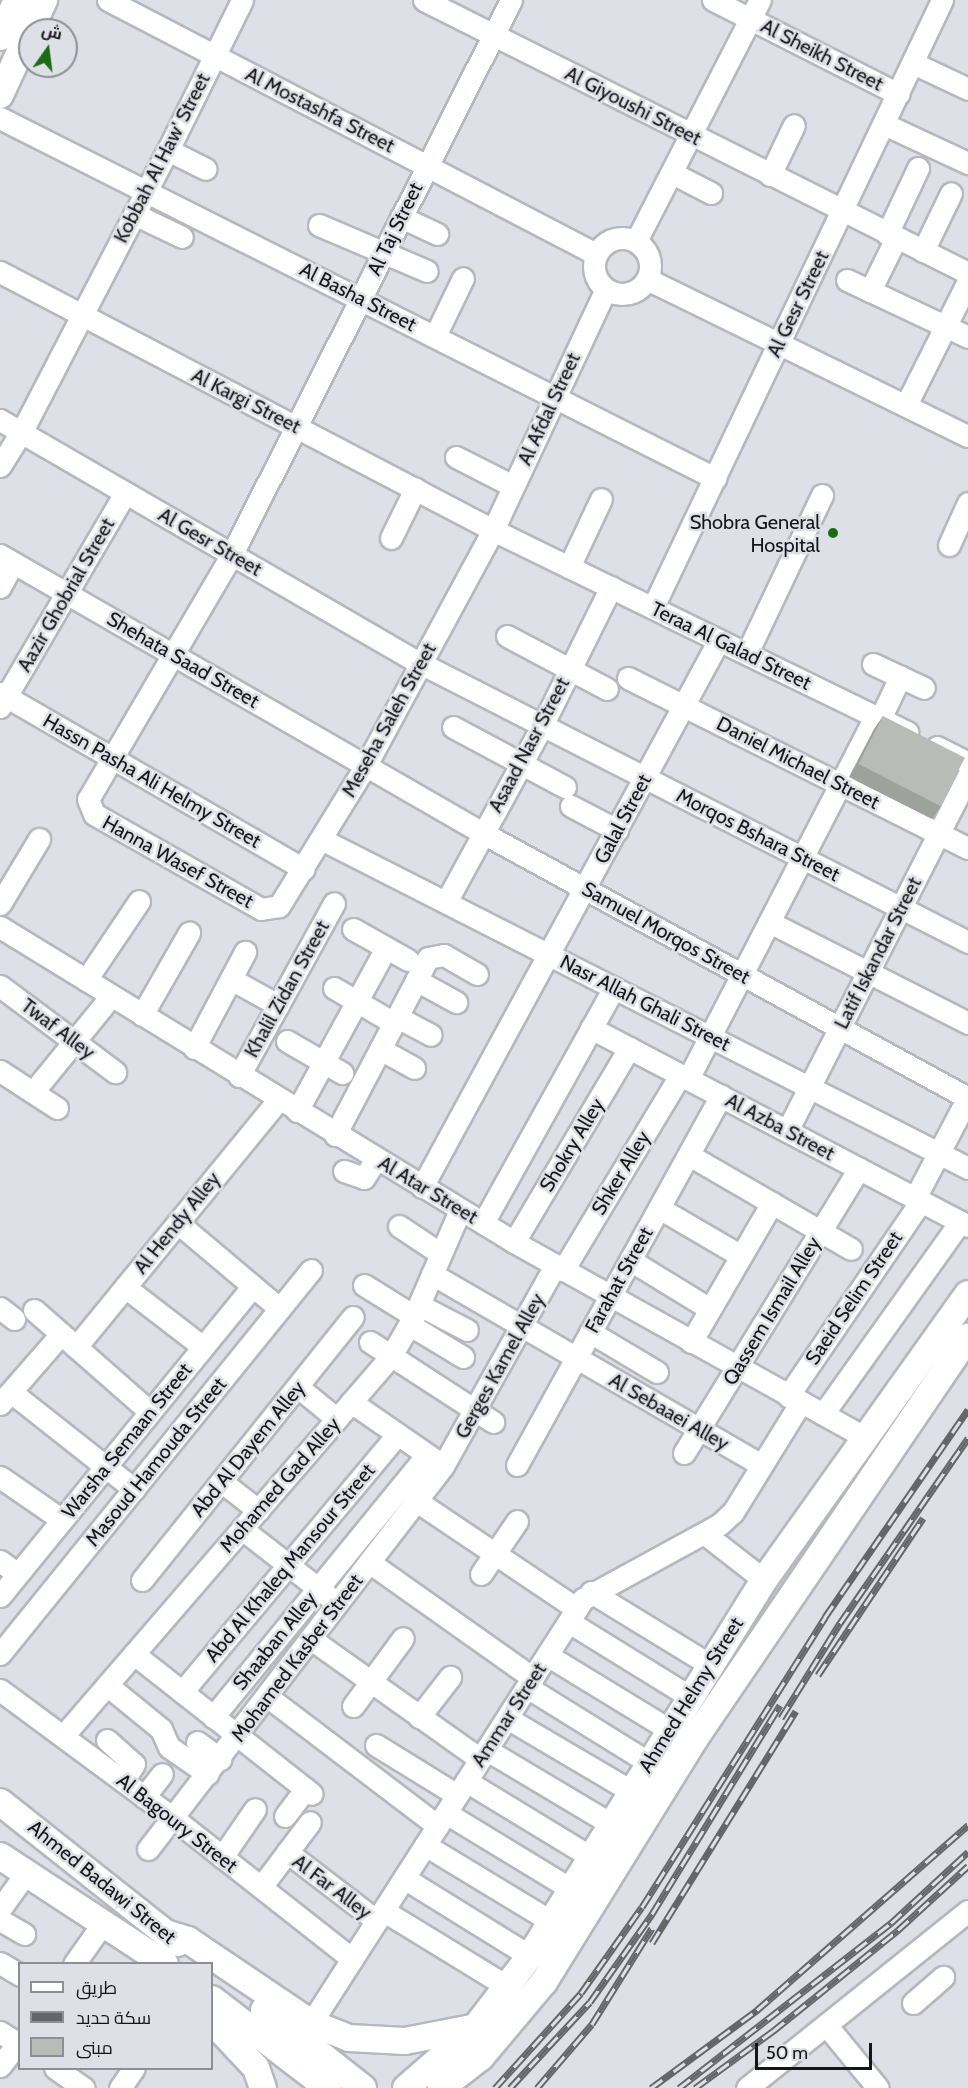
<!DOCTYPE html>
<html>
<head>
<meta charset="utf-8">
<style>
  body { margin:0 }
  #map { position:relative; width:968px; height:2088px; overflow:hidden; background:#dee0e7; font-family:Cabin,Cairo,sans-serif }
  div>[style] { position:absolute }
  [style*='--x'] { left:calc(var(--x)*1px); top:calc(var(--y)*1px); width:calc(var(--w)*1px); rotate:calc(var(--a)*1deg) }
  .roads { filter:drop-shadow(2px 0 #b5b8be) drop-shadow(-2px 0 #b5b8be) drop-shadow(0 2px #b5b8be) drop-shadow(0 -2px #b5b8be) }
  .minor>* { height:21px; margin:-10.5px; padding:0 10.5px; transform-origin:10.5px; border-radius:10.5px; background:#fff }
  .minor>.ring { margin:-10.5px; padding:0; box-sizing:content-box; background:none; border:21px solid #fff; border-radius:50% }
  .major>* { height:26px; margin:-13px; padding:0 13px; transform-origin:13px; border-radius:13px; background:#fff }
  .rail>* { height:7px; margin-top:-3.5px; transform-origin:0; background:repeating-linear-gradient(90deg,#dee0e7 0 14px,#65666a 0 28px); box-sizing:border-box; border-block:2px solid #65666a }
  .wall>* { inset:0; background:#9da29d }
  .building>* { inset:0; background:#b7bcb7; transform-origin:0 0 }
  .dots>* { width:16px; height:16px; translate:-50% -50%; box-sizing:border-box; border:3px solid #dee0e7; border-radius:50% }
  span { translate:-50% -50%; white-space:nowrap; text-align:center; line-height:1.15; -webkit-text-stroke:5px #dee0e7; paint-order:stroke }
  .street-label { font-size:20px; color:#151618 }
  .poi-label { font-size:20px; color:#151618 }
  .right { translate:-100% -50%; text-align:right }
  .legend { position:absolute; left:18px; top:1962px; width:195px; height:108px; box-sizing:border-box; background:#dee0e7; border:2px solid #8e8f94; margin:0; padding:8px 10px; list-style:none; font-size:18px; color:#151618 }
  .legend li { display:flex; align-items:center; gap:12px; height:30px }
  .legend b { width:30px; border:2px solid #8e8f94 }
  .north { position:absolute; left:18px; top:18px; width:60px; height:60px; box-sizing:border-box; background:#dee0e7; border:2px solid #8e8f94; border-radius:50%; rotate:14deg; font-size:16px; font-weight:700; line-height:24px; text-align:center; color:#151618 }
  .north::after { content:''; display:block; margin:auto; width:21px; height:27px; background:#1a6d15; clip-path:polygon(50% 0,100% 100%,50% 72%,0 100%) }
  .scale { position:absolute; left:755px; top:2043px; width:117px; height:27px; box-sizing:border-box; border:3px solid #151618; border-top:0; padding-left:8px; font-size:18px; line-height:21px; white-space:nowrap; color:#151618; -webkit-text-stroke:4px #dee0e7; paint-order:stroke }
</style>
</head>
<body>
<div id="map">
  <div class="roads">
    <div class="minor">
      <div style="--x:108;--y:0;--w:550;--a:27.5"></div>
      <div style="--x:424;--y:0;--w:609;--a:26.65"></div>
      <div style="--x:511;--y:0;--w:620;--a:116.73"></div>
      <div style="--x:232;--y:554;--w:284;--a:120.4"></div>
      <div style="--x:88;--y:799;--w:16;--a:68"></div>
      <div style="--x:94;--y:814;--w:192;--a:29.6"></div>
      <div style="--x:261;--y:909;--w:18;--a:-9"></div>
      <div style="--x:279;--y:906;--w:166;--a:-58.3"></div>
      <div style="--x:366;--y:765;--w:267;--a:-61.6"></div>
      <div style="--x:493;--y:530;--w:266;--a:-64.9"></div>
      <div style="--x:713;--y:0;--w:208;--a:26.9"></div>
      <div style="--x:913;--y:63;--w:61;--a:25.3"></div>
      <div style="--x:0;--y:118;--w:801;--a:26.73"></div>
      <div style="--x:884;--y:124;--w:93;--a:24.9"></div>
      <div style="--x:168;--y:150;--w:42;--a:26.6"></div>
      <div style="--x:672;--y:173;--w:44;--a:27.1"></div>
      <div style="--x:770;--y:175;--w:55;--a:-64.4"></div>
      <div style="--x:134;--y:214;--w:53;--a:25.6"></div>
      <div style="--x:401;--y:217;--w:40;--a:25"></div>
      <div style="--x:319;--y:225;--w:117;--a:23.1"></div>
      <div style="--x:887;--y:234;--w:73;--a:-64.8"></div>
      <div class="ring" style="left:594px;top:238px;width:35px;height:35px"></div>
      <div style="--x:636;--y:241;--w:271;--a:-62.8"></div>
      <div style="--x:923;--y:251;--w:64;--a:-64.2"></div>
      <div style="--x:0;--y:272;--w:556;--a:27.62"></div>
      <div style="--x:493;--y:530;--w:461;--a:26"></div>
      <div style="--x:647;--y:279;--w:357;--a:26.1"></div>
      <div style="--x:847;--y:280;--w:134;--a:25.2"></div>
      <div style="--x:870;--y:291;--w:59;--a:-63.9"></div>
      <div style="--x:435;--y:336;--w:64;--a:-64.2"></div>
      <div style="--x:906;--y:405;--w:139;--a:-63.4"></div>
      <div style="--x:0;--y:420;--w:485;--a:30.1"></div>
      <div style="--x:420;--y:663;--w:615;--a:26.98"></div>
      <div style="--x:456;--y:457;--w:64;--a:27"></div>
      <div style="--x:0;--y:466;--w:39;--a:-58"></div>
      <div style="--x:21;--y:433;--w:319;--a:-62.6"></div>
      <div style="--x:168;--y:150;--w:167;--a:-63.7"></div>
      <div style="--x:391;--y:538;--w:55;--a:-63.9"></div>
      <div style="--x:949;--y:545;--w:46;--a:-65.7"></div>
      <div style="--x:0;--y:555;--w:555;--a:29.94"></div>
      <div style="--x:481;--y:832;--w:555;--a:28.64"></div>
      <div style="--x:569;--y:567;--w:75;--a:-64.8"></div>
      <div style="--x:0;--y:587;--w:27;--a:-62"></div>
      <div style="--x:653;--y:607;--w:672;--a:-64.54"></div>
      <div style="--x:507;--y:636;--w:113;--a:27.9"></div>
      <div style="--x:747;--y:653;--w:175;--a:-64.6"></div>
      <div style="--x:873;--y:664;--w:56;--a:25.2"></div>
      <div style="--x:628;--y:678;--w:380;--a:26.6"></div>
      <div style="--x:0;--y:693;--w:351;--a:30.1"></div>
      <div style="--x:0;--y:707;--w:248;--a:-59.7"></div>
      <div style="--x:880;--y:719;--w:47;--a:-64.5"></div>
      <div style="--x:453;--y:727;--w:127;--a:28.2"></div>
      <div style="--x:937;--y:747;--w:35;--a:27"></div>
      <div style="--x:571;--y:806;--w:52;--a:27.6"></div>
      <div style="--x:321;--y:839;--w:726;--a:26.95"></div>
      <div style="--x:446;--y:902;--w:200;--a:-61.4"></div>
      <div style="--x:542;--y:726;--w:155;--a:-63.6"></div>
      <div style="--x:0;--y:904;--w:76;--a:-59"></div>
      <div style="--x:769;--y:922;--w:223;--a:26.9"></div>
      <div style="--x:0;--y:927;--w:603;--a:31.5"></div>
      <div style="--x:514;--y:1242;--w:403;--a:29.1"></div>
      <div style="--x:353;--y:929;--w:63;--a:29.4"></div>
      <div style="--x:231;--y:979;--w:54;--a:29"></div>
      <div style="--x:86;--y:980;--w:95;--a:-56.1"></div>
      <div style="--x:416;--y:980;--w:46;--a:28.8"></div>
      <div style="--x:0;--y:986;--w:144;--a:36.8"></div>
      <div style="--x:334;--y:988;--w:69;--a:30.3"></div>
      <div style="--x:142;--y:1015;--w:95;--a:-60.2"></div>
      <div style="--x:397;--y:1017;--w:38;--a:28"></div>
      <div style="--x:591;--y:1028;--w:426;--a:27.7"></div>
      <div style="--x:287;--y:1041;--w:64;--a:30.2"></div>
      <div style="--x:194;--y:1048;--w:109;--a:-62"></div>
      <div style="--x:380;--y:1049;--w:39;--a:29"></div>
      <div style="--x:0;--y:1071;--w:68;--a:33"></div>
      <div style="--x:239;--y:1076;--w:197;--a:-61.2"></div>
      <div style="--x:688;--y:1079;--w:408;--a:-62.7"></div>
      <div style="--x:33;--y:1092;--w:124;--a:-50.9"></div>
      <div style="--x:297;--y:1111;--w:186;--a:-61.4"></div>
      <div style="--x:787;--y:1131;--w:399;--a:-63"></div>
      <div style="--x:335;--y:1135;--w:200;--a:-62.3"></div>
      <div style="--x:428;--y:958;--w:16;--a:-11"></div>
      <div style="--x:444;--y:955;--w:38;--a:30"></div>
      <div style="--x:689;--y:1155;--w:187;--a:30.1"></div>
      <div style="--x:344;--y:1171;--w:21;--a:19"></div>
      <div style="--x:364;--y:1178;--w:22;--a:-58"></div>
      <div style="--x:422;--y:1187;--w:622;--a:-61.5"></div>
      <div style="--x:915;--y:1198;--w:114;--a:-62.3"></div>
      <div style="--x:659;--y:1208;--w:95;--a:30.3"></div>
      <div style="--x:178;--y:1223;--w:133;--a:40.1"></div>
      <div style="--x:483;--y:1223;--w:269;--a:-60.9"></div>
      <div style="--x:399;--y:1226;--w:50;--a:33.7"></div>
      <div style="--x:514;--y:1242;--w:226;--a:-59.3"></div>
      <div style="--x:630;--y:1260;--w:94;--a:31.5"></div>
      <div style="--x:563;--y:1270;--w:227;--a:-59"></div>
      <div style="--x:432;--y:1274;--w:381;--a:30.1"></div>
      <div style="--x:364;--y:1285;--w:59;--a:31.8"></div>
      <div style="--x:125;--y:1287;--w:98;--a:37.6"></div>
      <div style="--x:419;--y:1305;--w:54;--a:27.5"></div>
      <div style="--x:0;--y:1308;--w:18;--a:38"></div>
      <div style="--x:34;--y:1310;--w:154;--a:41.3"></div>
      <div style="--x:410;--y:1325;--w:62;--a:31.1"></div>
      <div style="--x:590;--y:1332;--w:78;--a:30.8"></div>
      <div style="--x:370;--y:1342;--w:147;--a:33"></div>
      <div style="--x:691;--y:1342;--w:161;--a:-59.8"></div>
      <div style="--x:76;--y:1347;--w:319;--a:-50.7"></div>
      <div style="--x:298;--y:1387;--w:50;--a:39.4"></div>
      <div style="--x:11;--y:1392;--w:157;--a:38.3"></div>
      <div style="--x:788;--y:1396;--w:236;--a:-55.7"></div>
      <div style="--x:351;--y:1402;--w:106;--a:34.6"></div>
      <div style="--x:0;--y:1404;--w:93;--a:-48.9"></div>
      <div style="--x:823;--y:1414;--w:236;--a:-54.5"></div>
      <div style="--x:684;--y:1453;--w:334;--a:-58.4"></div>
      <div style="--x:517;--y:1465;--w:422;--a:-61.1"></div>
      <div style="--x:0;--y:1477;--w:75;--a:34.7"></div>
      <div style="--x:222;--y:1482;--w:46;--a:37.9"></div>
      <div style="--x:415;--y:1500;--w:195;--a:33.9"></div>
      <div style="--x:242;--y:1529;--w:109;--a:37.9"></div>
      <div style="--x:705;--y:1534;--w:75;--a:37.9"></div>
      <div style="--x:0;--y:1561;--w:22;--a:36"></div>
      <div style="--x:369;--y:1562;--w:201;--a:35.3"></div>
      <div style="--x:481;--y:1574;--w:64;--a:-55.8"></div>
      <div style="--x:142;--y:1580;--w:337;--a:-51.3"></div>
      <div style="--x:591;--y:1592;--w:140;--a:31.5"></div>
      <div style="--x:0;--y:1596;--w:400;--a:-50.8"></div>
      <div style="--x:569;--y:1622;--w:141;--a:31.7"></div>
      <div style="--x:311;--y:1639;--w:207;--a:35.4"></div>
      <div style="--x:0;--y:1654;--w:494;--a:-51"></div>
      <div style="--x:134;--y:1654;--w:226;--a:38.2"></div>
      <div style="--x:547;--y:1655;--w:142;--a:31.4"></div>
      <div style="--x:107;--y:1685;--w:70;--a:39.2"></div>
      <div style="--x:161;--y:1729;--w:20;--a:66"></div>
      <div style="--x:169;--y:1747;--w:47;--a:34.7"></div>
      <div style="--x:527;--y:1687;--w:142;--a:31.8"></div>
      <div style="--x:0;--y:1690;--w:215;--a:36.5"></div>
      <div style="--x:173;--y:1818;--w:228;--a:38.2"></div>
      <div style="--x:182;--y:1692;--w:336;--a:-50.1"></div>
      <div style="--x:268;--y:1697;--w:213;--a:37.2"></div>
      <div style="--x:353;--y:1706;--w:84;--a:-53.7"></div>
      <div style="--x:213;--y:1717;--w:338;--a:-50.8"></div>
      <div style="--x:419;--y:1717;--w:51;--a:-52.2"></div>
      <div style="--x:507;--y:1718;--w:144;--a:30.5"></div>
      <div style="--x:63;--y:1736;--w:502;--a:-49.2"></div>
      <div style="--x:391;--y:1356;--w:46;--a:-60.1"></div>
      <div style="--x:414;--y:1316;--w:116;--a:-66.5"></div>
      <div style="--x:107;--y:1740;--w:36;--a:42"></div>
      <div style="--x:134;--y:1764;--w:20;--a:123"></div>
      <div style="--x:197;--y:1742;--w:29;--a:36"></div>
      <div style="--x:376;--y:1745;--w:95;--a:31.7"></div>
      <div style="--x:487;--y:1750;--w:144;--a:30.8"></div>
      <div style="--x:466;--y:1781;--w:146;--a:31.3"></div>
      <div style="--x:144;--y:1797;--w:29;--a:-52"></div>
      <div style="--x:446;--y:1813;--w:146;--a:31.3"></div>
      <div style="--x:285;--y:1816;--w:34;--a:-53"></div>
      <div style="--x:425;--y:1845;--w:149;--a:31.2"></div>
      <div style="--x:148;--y:1849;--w:483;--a:-52.4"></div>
      <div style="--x:443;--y:1466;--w:229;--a:-60.8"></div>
      <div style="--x:287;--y:1852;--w:113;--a:37.5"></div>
      <div style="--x:222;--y:1857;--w:58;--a:-55.5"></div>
      <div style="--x:404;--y:1878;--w:148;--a:31.8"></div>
      <div style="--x:261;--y:1887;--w:81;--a:-53"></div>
      <div style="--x:0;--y:1909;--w:44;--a:-54.2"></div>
      <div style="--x:384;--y:1911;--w:145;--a:31.5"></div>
      <div style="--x:0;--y:1920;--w:28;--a:30"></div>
      <div style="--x:0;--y:1963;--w:23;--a:31"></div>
      <div style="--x:74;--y:1964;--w:50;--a:-54.7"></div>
      <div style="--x:913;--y:2003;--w:40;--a:-41"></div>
      <div style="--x:311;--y:2023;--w:504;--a:-57.32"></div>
      <div style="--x:583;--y:1599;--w:156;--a:-28.7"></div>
      <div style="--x:720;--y:1524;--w:18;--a:-43"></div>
      <div style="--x:733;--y:1512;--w:129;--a:-58.3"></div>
      <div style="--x:827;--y:2026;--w:80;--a:50.6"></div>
      <div style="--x:0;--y:2032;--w:24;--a:33"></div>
      <div style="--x:0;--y:2066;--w:33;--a:-52"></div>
      <div style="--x:55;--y:2068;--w:35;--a:35"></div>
      <div style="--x:120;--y:2088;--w:24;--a:-55"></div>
      <div style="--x:747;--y:2088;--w:283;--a:-38.7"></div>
    </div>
    <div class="major">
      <div style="--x:0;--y:37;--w:41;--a:-65.3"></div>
      <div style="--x:0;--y:95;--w:105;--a:-65.1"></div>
      <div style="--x:0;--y:1802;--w:227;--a:38.4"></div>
      <div style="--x:0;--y:1856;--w:197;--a:33.2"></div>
      <div style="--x:165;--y:1933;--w:24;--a:17"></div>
      <div style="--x:188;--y:1940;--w:148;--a:34"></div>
      <div style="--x:311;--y:2023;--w:41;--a:21.5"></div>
      <div style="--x:349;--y:2038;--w:56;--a:3.1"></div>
      <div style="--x:405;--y:2041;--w:68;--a:-11"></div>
      <div style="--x:212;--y:1999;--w:146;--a:37.5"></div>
      <div style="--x:264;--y:2010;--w:126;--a:38.2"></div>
      <div style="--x:212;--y:2021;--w:64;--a:46.9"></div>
      <div style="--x:256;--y:2068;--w:21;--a:71"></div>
      <div style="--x:406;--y:2088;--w:91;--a:-41"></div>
      <div style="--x:475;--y:2028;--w:91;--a:-52.6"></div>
      <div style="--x:530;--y:1956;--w:443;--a:-58.1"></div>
      <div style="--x:764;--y:1580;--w:351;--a:-54.5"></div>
      <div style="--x:441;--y:2088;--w:51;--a:-37.8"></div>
      <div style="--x:481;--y:2057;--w:98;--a:-50"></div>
      <div style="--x:544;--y:1982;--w:288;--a:-58.2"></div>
      <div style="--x:696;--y:1737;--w:484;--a:-55.8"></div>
    </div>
  </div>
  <div class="rail">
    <div style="--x:818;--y:1675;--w:189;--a:-56.2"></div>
    <div style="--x:781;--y:1718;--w:112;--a:-58.2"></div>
    <div style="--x:840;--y:1623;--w:225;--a:-55.3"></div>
    <div style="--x:652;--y:1943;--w:273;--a:-58.2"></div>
    <div style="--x:495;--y:2088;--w:128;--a:-47.8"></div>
    <div style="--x:581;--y:1993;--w:105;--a:-54.7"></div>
    <div style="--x:642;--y:1907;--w:343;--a:-57.7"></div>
    <div style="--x:825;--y:1617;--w:252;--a:-55.4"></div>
    <div style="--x:510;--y:2088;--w:117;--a:-47.1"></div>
    <div style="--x:590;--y:2002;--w:108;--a:-54.8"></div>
    <div style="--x:652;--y:1914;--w:245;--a:-58.5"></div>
    <div style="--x:537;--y:2088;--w:84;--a:-49.3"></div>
    <div style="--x:592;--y:2024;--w:113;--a:-58"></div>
    <div style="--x:651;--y:2088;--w:132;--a:-36.3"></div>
    <div style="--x:757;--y:2010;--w:281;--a:-41.2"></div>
    <div style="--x:679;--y:2088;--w:269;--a:-37.9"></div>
    <div style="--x:891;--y:1923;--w:105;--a:-42.7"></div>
    <div style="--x:695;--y:2088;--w:97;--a:-36.2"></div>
    <div style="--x:773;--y:2031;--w:161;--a:-38.9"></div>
    <div style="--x:898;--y:1930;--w:95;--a:-42.4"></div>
  </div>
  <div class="wall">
    <div style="clip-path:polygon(883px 716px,941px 806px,932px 819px,849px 777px,874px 729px)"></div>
  </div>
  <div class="building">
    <div style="left:883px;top:716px;width:92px;height:54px;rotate:27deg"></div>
  </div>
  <div class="dots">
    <div style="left:833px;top:533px;background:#1a6d15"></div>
  </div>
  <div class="street-label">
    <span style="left:822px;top:55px;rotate:27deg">Al Sheikh Street</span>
    <span style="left:633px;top:106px;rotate:27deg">Al Giyoushi Street</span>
    <span style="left:320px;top:110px;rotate:27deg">Al Mostashfa Street</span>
    <span style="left:162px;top:158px;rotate:-63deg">Kobbah Al Haw' Street</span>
    <span style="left:395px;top:229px;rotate:-64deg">Al Taj Street</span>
    <span style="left:358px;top:297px;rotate:27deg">Al Basha Street</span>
    <span style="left:798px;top:304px;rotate:-64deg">Al Gesr Street</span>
    <span style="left:246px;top:401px;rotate:27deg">Al Kargi Street</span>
    <span style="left:549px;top:409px;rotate:-65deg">Al Afdal Street</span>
    <span style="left:210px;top:542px;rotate:30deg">Al Gesr Street</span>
    <span style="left:66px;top:595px;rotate:-60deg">Aazir Ghobrial Street</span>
    <span style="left:731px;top:646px;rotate:26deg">Teraa Al Galad Street</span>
    <span style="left:183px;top:660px;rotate:30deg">Shehata Saad Street</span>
    <span style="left:389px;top:720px;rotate:-61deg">Meseha Saleh Street</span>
    <span style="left:529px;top:745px;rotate:-62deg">Asaad Nasr Street</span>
    <span style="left:798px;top:763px;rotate:27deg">Daniel Michael Street</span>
    <span style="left:152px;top:781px;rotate:30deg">Hassn Pasha Ali Helmy Street</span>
    <span style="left:623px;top:819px;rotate:-62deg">Galal Street</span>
    <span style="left:758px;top:835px;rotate:27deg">Morqos Bshara Street</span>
    <span style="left:178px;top:862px;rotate:29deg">Hanna Wasef Street</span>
    <span style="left:666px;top:933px;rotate:29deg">Samuel Morqos Street</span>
    <span style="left:878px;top:953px;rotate:-63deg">Latif Iskandar Street</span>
    <span style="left:287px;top:989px;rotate:-61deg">Khalil Zidan Street</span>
    <span style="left:645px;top:1003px;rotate:27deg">Nasr Allah Ghali Street</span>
    <span style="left:58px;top:1029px;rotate:37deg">Twaf Alley</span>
    <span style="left:780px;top:1127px;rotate:28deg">Al Azba Street</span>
    <span style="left:572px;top:1145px;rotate:-59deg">Shokry Alley</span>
    <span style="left:621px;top:1173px;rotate:-59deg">Shker Alley</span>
    <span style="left:428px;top:1190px;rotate:31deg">Al Atar Street</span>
    <span style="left:177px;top:1223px;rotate:-51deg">Al Hendy Alley</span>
    <span style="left:619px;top:1280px;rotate:-61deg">Farahat Street</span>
    <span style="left:854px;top:1298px;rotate:-56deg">Saeid Selim Street</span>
    <span style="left:772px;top:1311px;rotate:-59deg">Qassem Ismail Alley</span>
    <span style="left:500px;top:1366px;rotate:-61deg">Gerges Kamel Alley</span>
    <span style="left:669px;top:1412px;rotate:30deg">Al Sebaaei Alley</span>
    <span style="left:127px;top:1441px;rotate:-51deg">Warsha Semaan Street</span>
    <span style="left:248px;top:1449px;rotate:-51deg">Abd Al Dayem Alley</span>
    <span style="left:156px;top:1462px;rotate:-51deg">Masoud Hamouda Street</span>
    <span style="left:280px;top:1485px;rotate:-49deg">Mohamed Gad Alley</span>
    <span style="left:290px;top:1563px;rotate:-50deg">Abd Al Khaleq Mansour Street</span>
    <span style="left:275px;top:1641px;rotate:-51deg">Shaaban Alley</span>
    <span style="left:297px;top:1658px;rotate:-53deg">Mohamed Kasber Street</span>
    <span style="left:691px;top:1695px;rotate:-58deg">Ahmed Helmy Street</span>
    <span style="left:509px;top:1715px;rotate:-57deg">Ammar Street</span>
    <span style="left:177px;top:1823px;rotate:38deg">Al Bagoury Street</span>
    <span style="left:102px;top:1882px;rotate:39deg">Ahmed Badawi Street</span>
    <span style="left:332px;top:1887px;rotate:37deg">Al Far Alley</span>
  </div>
  <div class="poi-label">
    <span class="right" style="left:820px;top:534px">Shobra General<br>Hospital</span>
  </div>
  <ul class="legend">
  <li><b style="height:8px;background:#fff"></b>طريق</li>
  <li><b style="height:8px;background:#65666a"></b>سكة حديد</li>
  <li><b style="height:16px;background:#b7bcb7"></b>مبنى</li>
  </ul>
  <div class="north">ش</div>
  <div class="scale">50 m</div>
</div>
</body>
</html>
